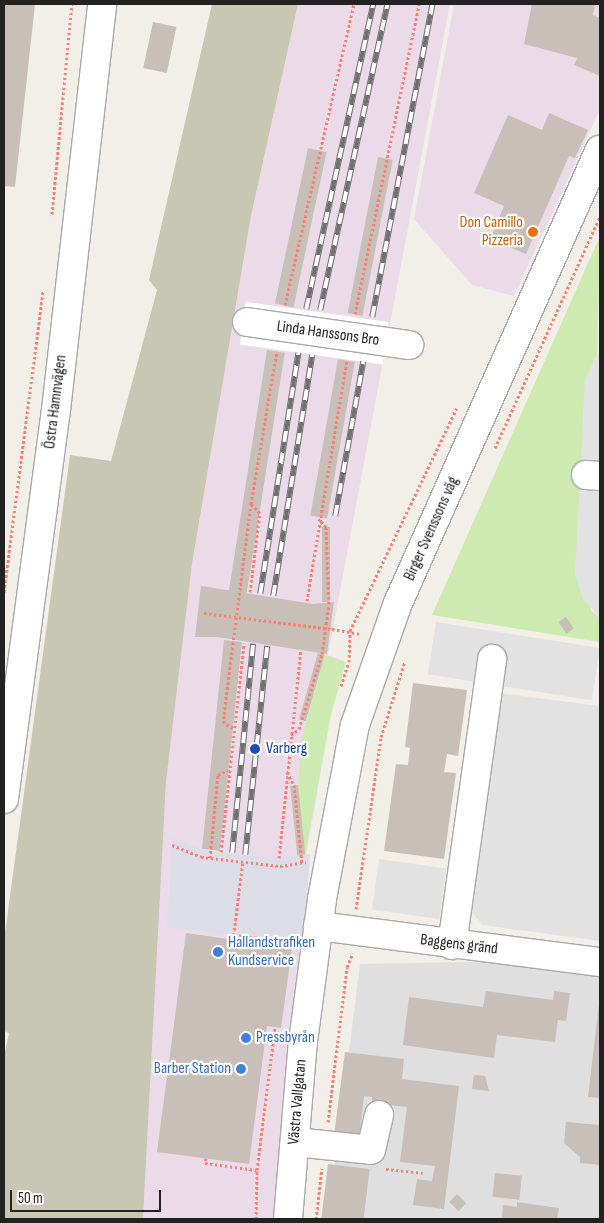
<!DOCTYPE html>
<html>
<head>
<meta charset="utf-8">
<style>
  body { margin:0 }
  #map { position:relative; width:604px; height:1223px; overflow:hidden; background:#f2efe9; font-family:"Sofia Sans Condensed",sans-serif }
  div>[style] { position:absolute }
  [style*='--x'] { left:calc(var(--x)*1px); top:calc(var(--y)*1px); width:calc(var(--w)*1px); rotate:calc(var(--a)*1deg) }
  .residential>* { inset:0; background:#e0dfdf }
  .industrial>* { inset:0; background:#ebdbe8 }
  .construction>* { inset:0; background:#c7c7b4 }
  .grass>* { inset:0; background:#cdebb0 }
  .parking>* { inset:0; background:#e2e2e2; transform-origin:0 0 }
  .plaza>* { inset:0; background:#dddde8 }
  .pier>* { inset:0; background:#fff; transform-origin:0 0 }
  .building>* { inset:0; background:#c7bfb8; transform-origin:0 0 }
  .path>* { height:3px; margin-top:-1.5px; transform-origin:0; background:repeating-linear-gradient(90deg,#fa8072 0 2.5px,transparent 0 5px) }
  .roads { filter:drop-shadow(1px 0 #a9a9a9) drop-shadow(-1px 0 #a9a9a9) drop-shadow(0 1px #a9a9a9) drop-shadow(0 -1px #a9a9a9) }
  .minor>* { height:28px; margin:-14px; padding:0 14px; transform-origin:14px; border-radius:14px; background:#fff }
  .rail>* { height:5.5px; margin-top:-2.75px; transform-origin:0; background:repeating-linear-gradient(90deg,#fff 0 11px,#707070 0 22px); box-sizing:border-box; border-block:1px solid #707070 }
  .path-bridge>* { height:3px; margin-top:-1.5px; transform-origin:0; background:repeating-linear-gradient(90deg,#fa8072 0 2.5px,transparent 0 5px) }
  .bridges { filter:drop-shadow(1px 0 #a9a9a9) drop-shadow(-1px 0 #a9a9a9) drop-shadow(0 1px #a9a9a9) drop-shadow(0 -1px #a9a9a9) }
  .minor-bridge>* { height:28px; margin:-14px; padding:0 14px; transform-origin:14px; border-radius:14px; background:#fff }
  .dots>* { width:14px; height:14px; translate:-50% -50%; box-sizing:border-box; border:2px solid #fff; border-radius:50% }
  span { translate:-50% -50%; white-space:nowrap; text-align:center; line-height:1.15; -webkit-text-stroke:4.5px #fff; paint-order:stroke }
  .food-label { font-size:16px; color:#c56008 }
  .right { translate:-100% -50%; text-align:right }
  .street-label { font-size:16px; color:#222 }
  .transit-label { font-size:16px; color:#164399 }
  .left { translate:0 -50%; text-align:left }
  .shop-label { font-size:16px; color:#366cbe }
  .frame { position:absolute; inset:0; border:5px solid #222; pointer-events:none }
  .scale { position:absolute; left:10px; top:1190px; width:151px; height:22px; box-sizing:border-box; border:2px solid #222; border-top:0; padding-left:6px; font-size:15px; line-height:18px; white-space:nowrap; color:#222; -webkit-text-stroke:4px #fff; paint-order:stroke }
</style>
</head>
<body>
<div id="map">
  <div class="residential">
    <div style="clip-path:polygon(522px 961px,600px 974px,600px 1219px,328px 1219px,360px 964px)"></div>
  </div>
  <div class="industrial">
    <div style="clip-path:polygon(298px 4px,450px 4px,328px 655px,346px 662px,331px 714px,306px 855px,280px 1219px,143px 1219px,166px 782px,192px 564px,251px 216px)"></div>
    <div style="clip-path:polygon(454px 4px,600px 4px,600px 109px,514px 296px,472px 285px,414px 219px)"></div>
  </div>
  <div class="construction">
    <div style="clip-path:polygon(212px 4px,298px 4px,251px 216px,192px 564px,166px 782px,143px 1219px,4px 1219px,4px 1057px,9px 1033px,4px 1031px,4px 940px,70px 455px,111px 461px,157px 290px,149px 280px)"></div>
  </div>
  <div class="grass">
    <div style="clip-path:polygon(600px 236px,591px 610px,600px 618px,600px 642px,432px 615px)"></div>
    <div style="clip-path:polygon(325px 655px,346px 662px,331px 714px,305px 855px,298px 788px,301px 742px)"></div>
  </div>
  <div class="parking">
    <div style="clip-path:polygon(600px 349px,600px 618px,583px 599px,575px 575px,585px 379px)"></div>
    <div style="left:436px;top:622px;width:166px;height:53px;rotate:9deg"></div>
    <div style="clip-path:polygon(498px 693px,600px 706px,600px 941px,483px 925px,469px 909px)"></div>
    <div style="left:379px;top:859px;width:68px;height:51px;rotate:8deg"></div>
  </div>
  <div class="plaza">
    <div style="clip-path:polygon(172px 838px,203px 850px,231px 854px,278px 858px,310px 854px,304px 943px,167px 927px)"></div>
  </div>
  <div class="pier">
    <div style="left:246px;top:302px;width:144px;height:43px;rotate:8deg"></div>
  </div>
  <div class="building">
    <div style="clip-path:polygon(4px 4px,35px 4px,15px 187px,4px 186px)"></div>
    <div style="clip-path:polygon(532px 4px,595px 4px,593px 15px,600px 18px,600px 76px,574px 65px,577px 58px,524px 44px)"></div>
    <div style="left:153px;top:22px;width:24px;height:47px;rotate:12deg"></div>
    <div style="clip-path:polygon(549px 113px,588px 130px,575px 158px,569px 156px,526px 254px,490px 239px,504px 206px,474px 193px,508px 115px,542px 130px)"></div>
    <div style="left:308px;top:148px;width:19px;height:159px;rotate:12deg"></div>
    <div style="left:378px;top:157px;width:15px;height:159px;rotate:11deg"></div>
    <div style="left:267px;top:350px;width:18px;height:244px;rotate:9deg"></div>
    <div style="left:338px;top:359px;width:17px;height:159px;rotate:10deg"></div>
    <div style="left:322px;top:527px;width:8px;height:75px"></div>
    <div style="clip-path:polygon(201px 586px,313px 604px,334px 602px,327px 654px,217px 637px,195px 637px)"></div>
    <div style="left:566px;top:617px;width:14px;height:9px;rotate:56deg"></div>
    <div style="left:224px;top:640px;width:18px;height:210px;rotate:6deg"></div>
    <div style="left:318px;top:653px;width:7px;height:69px;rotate:16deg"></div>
    <div style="clip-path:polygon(413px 683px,467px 690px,458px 756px,447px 754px,444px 772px,456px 773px,444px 859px,384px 851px,396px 764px,408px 765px,410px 748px,405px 747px)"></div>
    <div style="left:298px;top:785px;width:70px;height:8px;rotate:84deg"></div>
    <div style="clip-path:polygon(186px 933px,292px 948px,281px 1028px,267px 1026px,249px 1164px,157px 1152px)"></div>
    <div style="clip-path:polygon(486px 991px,553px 1000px,554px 991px,570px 993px,566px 1021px,558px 1020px,555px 1042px,497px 1035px,494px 1058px,403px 1045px,409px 997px,483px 1007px)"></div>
    <div style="clip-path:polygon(599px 1004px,600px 1004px,600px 1098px,588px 1097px)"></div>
    <div style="clip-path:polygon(345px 1052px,404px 1059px,402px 1079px,459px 1086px,444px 1209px,413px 1205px,417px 1179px,432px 1181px,435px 1166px,400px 1162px,407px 1107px,372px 1103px,372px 1097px,364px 1096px,358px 1146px,333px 1143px)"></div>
    <div style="clip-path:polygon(474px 1075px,485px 1076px,489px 1091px,472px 1089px)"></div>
    <div style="clip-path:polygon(566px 1122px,600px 1125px,600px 1165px,580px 1163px,580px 1157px,564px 1143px)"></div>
    <div style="left:328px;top:1164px;width:42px;height:55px;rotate:7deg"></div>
    <div style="left:495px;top:1173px;width:27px;height:24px;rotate:6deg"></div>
    <div style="left:457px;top:1194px;width:13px;height:11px;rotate:45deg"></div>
    <div style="clip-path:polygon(517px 1202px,559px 1208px,557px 1219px,502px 1219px,503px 1205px,517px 1207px)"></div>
  </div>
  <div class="path">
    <div style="--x:52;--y:214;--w:211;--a:-84.6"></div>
    <div style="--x:285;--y:305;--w:309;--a:-77.1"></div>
    <div style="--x:355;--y:314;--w:317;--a:-78.3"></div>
    <div style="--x:495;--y:448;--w:254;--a:-65.6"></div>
    <div style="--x:4;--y:592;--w:303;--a:-82.6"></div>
    <div style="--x:250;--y:592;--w:80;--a:-82.8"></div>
    <div style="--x:260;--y:513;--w:13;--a:-135"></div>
    <div style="--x:307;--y:601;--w:244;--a:-80.6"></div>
    <div style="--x:332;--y:629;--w:28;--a:10"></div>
    <div style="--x:341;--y:686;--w:25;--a:-72"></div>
    <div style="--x:349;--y:662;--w:31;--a:-88"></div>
    <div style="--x:350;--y:631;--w:247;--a:-64.4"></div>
    <div style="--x:233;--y:728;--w:10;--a:-151"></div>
    <div style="--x:224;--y:723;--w:9;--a:-90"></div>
    <div style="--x:224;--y:714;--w:212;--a:-82.7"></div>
    <div style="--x:251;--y:504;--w:155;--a:-80.4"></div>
    <div style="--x:291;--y:735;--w:10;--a:-37"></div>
    <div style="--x:299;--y:729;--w:78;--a:-73"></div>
    <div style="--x:322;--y:654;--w:50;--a:-82"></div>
    <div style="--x:329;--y:604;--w:77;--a:-92.2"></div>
    <div style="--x:326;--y:527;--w:11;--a:-131"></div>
    <div style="--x:287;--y:772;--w:15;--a:62"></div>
    <div style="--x:294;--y:785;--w:79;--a:84.2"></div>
    <div style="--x:172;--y:845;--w:31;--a:22"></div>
    <div style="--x:201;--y:857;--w:80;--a:6.5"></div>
    <div style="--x:280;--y:866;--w:26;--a:-9"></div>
    <div style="--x:221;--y:852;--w:210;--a:-83.7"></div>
    <div style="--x:210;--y:858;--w:83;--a:-84.5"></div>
    <div style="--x:218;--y:775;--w:11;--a:-27"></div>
    <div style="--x:279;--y:858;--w:209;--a:-84"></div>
    <div style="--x:356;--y:909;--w:174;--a:-81.7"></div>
    <div style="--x:381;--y:737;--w:80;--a:-72.5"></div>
    <div style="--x:234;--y:935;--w:59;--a:6.8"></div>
    <div style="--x:233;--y:940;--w:80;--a:-82.8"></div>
    <div style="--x:328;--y:1122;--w:156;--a:-83"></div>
    <div style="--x:347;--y:967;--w:15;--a:-67"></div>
    <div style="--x:206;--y:1158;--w:5;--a:101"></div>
    <div style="--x:205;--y:1163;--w:52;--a:7.7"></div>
    <div style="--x:386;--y:1169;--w:37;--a:6"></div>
    <div style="--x:256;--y:1219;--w:49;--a:-88.8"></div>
    <div style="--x:257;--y:1170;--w:144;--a:-82.8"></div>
    <div style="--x:316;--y:1219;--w:51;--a:-83.3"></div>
  </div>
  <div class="roads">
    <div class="minor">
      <div style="--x:586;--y:475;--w:14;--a:4"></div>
      <div style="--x:4;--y:799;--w:392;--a:-82.4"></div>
      <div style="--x:56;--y:410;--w:409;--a:-83.5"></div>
      <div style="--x:318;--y:926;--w:284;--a:7.3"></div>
      <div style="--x:452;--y:945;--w:289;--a:-82"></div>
      <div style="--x:295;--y:1142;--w:76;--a:6"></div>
      <div style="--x:371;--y:1150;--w:36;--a:-77"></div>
      <div style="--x:288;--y:1219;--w:178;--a:-85.2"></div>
      <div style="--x:303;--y:1042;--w:144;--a:-82.4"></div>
      <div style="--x:322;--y:899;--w:177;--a:-79.3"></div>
      <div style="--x:355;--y:725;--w:129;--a:-70.6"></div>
      <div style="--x:398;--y:603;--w:496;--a:-66"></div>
    </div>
  </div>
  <div class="rail">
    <div style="--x:306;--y:309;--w:312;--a:-77.6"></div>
    <div style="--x:320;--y:310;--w:313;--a:-77.6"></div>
    <div style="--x:372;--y:317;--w:319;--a:-79.1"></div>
    <div style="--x:335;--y:516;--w:157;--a:-79.7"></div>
    <div style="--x:260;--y:594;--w:244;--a:-81"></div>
    <div style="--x:273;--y:596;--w:244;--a:-80.8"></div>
    <div style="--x:232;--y:853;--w:210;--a:-84.3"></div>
    <div style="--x:245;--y:855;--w:210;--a:-84"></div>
  </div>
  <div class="path-bridge">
    <div style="--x:204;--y:613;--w:129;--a:7.1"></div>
  </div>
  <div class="bridges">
    <div class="minor-bridge">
      <div style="--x:247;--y:322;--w:164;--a:8.1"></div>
    </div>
  </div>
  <div class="dots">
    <div style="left:533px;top:232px;background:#e8710a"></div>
    <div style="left:255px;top:749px;background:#1a4fb4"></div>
    <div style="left:218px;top:952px;background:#3f7fe0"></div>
    <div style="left:246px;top:1038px;background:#3f7fe0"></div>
    <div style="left:241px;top:1069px;background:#3f7fe0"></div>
  </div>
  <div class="food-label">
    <span class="right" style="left:523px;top:232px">Don Camillo<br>Pizzeria</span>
  </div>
  <div class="street-label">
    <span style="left:328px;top:334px;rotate:8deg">Linda Hanssons Bro</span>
    <span style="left:56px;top:402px;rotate:-83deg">Östra Hamnvägen</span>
    <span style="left:432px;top:529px;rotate:-66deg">Birger Svenssons väg</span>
    <span style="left:459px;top:945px;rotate:7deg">Baggens gränd</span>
    <span style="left:298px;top:1102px;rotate:-85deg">Västra Vallgatan</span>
  </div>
  <div class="transit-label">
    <span class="left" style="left:266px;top:749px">Varberg</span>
  </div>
  <div class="shop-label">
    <span class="left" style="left:228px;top:952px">Hallandstrafiken<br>Kundservice</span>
    <span class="left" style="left:256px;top:1038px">Pressbyrån</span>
    <span class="right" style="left:231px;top:1069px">Barber Station</span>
  </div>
  <div class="frame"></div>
  <div class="scale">50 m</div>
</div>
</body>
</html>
